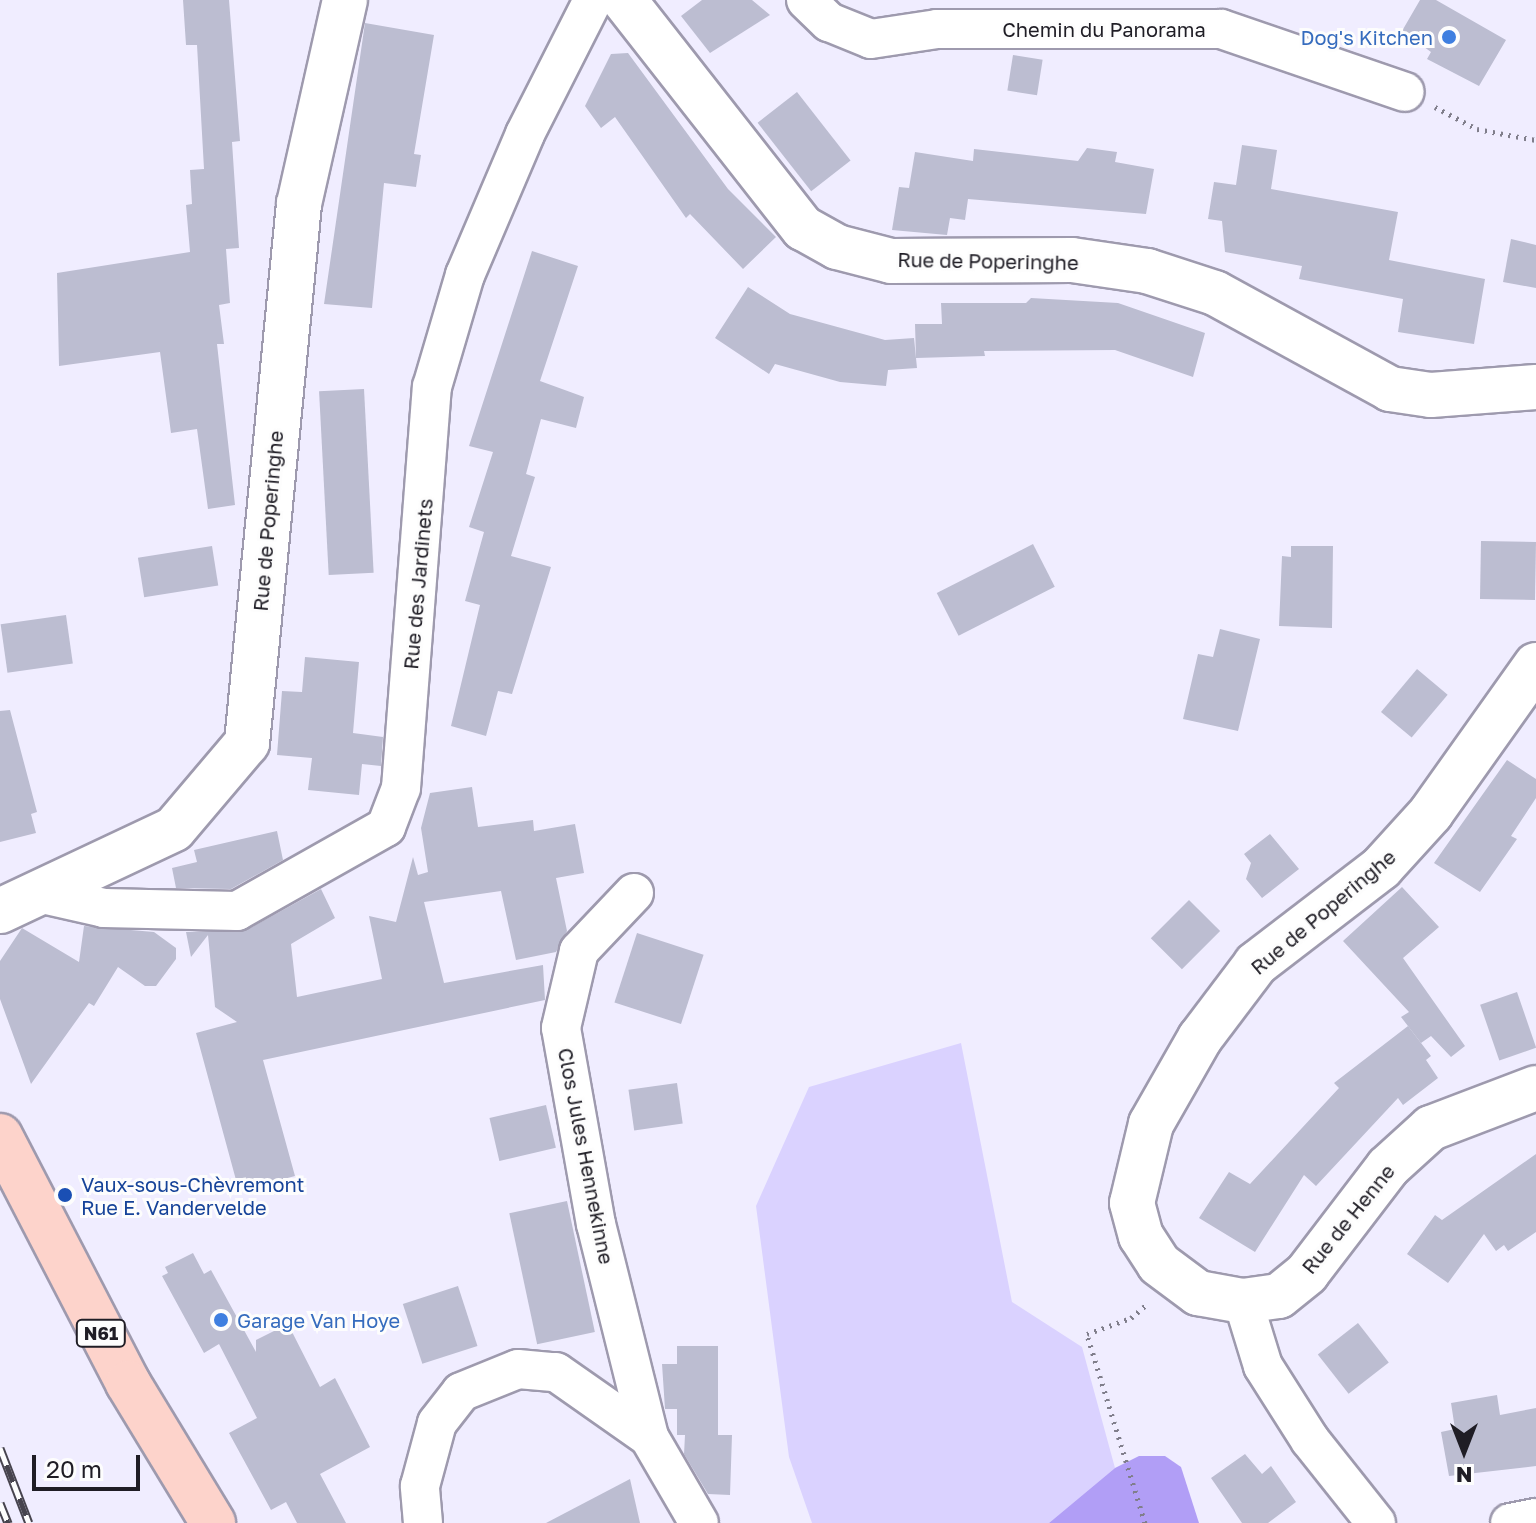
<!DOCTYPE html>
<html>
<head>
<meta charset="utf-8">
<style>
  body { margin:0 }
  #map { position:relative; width:1536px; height:1523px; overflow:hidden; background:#f0edff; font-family:"Golos Text",sans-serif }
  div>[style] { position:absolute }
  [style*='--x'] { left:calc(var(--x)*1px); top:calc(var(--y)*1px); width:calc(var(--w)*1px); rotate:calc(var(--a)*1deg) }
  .green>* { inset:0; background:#dad2ff }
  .forest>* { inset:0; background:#b19ef6 }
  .building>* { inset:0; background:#bcbdd1; transform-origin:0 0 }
  .path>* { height:5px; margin-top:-2.5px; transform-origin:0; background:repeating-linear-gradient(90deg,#807e8b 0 2px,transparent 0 8px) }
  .roads { filter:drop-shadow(2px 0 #9e9aae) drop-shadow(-2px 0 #9e9aae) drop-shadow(0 2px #9e9aae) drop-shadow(0 -2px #9e9aae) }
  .minor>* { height:38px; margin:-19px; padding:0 19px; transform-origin:19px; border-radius:19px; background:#fff }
  .tertiary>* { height:44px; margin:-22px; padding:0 22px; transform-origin:22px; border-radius:22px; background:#fff }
  .primary>* { height:44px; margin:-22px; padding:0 22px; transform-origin:22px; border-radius:22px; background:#fdd3cb }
  .rail>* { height:9px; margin-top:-4.5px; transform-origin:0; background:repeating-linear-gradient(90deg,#fdfdfd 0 18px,#47444e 0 36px); box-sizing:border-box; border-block:2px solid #47444e }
  .dots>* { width:22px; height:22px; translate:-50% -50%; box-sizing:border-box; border:4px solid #fdfdfd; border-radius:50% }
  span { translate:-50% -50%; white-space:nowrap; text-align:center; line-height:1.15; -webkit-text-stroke:6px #fdfdfd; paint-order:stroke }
  .shield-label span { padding:2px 6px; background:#fdfdfd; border:2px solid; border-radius:6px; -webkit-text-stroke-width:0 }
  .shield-label { font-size:18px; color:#1f1d25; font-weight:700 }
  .street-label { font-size:20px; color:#1f1d25 }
  .shop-label { font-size:20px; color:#366cbe }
  .right { translate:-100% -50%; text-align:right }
  .left { translate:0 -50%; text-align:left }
  .transit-label { font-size:20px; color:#164399 }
  .north { position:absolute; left:1424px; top:1411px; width:80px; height:80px; -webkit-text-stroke:6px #fdfdfd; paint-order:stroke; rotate:180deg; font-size:22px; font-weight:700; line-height:32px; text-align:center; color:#1f1d25 }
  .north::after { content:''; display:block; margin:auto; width:28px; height:36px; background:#1f1d25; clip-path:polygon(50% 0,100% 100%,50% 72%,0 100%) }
  .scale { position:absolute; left:32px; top:1455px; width:108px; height:36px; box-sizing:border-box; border:4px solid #1f1d25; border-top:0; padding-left:10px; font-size:24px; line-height:28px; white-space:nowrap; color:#1f1d25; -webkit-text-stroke:6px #fdfdfd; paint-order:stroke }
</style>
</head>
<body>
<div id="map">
  <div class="green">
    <div style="clip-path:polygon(961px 1043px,1012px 1302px,1082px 1347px,1115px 1468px,1049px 1523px,812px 1523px,789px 1457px,756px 1206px,809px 1087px)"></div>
  </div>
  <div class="forest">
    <div style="clip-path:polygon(1139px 1456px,1165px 1456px,1181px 1467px,1199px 1523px,1049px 1523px,1115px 1468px)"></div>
  </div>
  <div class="building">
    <div style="clip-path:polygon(183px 0,229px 0,240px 141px,232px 142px,239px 248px,226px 249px,230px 303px,219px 305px,224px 344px,217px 344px,235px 505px,208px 509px,197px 429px,171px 433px,160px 352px,59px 366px,57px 273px,190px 252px,186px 205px,192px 204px,190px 170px,204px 169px,197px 45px,186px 45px)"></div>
    <div style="clip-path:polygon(702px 0,752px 0,770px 15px,710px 53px,681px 16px)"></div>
    <div style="clip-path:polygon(1420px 0,1436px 0,1506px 40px,1479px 86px,1427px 59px,1431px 52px,1402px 31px)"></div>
    <div style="clip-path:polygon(365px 23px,434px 35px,414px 154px,421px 155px,416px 187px,384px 183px,372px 308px,324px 304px)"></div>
    <div style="clip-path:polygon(628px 53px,728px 189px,776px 237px,743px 269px,690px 214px,686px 218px,615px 117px,601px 128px,585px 106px,611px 54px)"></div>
    <div style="left:1013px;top:55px;width:30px;height:36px;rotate:9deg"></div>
    <div style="left:797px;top:92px;width:87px;height:50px;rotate:52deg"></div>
    <div style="clip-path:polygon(1242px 145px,1277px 150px,1271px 189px,1398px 212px,1389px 260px,1485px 279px,1474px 344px,1398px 332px,1403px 299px,1299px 279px,1302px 266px,1225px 252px,1222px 221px,1208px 219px,1214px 182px,1236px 185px)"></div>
    <div style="clip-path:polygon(1087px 148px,1117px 152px,1115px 162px,1154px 169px,1146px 214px,968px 199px,965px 220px,950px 218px,947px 235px,892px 230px,899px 187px,909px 188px,915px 152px,973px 161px,974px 149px,1078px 161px)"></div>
    <div style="clip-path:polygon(1511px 239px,1536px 245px,1536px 288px,1503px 282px)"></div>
    <div style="clip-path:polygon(532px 251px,578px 266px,540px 381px,584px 397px,576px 428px,541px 419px,526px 474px,535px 477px,511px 556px,551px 567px,512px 694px,498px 691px,486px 736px,451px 726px,480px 605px,465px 601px,484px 532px,469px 527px,493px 452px,469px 446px)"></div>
    <div style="clip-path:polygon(748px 287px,790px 314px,885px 340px,914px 338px,917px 368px,888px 370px,886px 386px,840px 382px,775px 364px,769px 374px,715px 338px)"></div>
    <div style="clip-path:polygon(1031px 298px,1118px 303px,1205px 333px,1193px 377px,1115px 350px,984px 351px,985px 356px,916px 358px,915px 324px,942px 324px,941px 303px,1026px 303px)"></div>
    <div style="left:364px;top:389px;width:184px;height:45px;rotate:87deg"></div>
    <div style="left:1481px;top:541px;width:55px;height:58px;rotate:1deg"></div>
    <div style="left:1033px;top:544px;width:48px;height:108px;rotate:63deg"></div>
    <div style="left:212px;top:546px;width:40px;height:75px;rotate:81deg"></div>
    <div style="clip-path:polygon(1291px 546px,1333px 546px,1332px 628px,1279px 626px,1282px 556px,1291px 557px)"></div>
    <div style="left:66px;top:615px;width:49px;height:66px;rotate:82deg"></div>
    <div style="clip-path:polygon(1220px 629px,1260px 639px,1238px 731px,1183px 719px,1198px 654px,1213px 657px)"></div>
    <div style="clip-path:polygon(305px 657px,359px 662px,353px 733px,383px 737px,381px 766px,362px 764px,359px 795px,308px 790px,312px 758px,277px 755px,282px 691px,302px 692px)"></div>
    <div style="left:1417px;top:669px;width:40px;height:56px;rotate:40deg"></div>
    <div style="clip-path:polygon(10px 710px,37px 812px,31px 814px,36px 833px,0 842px,0 711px)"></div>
    <div style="clip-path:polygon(1507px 760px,1536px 779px,1536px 798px,1511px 836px,1517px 839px,1480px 892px,1434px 863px)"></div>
    <div style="clip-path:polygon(472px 787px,478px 827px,533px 820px,534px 831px,575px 824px,584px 873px,556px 878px,567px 931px,556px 952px,516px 960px,501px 891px,424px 902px,444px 983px,543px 965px,545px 1000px,263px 1060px,295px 1176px,239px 1191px,196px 1033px,237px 1022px,215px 1007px,208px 935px,191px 957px,186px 932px,247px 930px,321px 889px,335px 918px,291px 944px,297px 997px,382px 979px,369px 916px,396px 922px,413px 857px,418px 875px,428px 872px,421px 828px,430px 793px)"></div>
    <div style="clip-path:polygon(277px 831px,283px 860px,231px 889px,176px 888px,172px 868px,197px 862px,194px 850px)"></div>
    <div style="clip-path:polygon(1270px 834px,1299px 869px,1262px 898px,1246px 879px,1251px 863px,1244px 854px)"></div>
    <div style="clip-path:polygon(1402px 887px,1439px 927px,1403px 958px,1465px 1046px,1451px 1057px,1431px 1036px,1421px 1043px,1401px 1017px,1409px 1012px,1343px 941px)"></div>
    <div style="left:1189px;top:900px;width:44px;height:54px;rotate:45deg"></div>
    <div style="clip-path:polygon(84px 926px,154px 932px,176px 948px,176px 959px,156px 986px,145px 986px,118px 967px,94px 1006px,89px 1003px,31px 1084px,0 999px,0 961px,22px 928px,79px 962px)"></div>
    <div style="left:637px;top:933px;width:70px;height:73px;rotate:18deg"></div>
    <div style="left:1517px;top:992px;width:59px;height:39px;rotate:71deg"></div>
    <div style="clip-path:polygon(1408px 1026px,1431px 1056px,1426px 1060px,1438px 1078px,1403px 1105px,1398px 1098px,1316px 1186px,1304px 1175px,1255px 1252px,1199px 1218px,1229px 1172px,1250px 1184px,1339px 1088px,1334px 1083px)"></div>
    <div style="left:677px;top:1083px;width:41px;height:49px;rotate:82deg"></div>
    <div style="left:546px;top:1105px;width:44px;height:58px;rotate:77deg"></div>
    <div style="clip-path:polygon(1536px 1154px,1536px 1232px,1508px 1251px,1504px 1245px,1496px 1251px,1484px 1234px,1448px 1283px,1407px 1254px,1435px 1215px,1442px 1220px)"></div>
    <div style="left:567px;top:1201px;width:134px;height:59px;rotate:78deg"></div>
    <div style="clip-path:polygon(193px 1253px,204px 1274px,211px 1270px,256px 1352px,256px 1340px,288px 1324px,320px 1387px,335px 1378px,370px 1447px,320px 1474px,346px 1523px,297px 1523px,286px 1502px,271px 1510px,229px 1433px,257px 1418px,219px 1344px,204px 1353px,162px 1276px,168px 1273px,165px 1267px)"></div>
    <div style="left:458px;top:1286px;width:63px;height:58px;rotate:72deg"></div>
    <div style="left:1358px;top:1323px;width:50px;height:51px;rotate:52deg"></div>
    <div style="clip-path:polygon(677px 1346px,718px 1346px,718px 1435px,732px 1435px,730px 1495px,708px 1494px,684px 1454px,685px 1435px,677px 1435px,677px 1409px,665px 1409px,662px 1364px,677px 1364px)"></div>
    <div style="clip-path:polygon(1497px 1395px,1500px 1415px,1536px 1408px,1536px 1466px,1449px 1476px,1441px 1432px,1455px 1429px,1451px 1403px)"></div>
    <div style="clip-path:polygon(1245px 1454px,1262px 1474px,1271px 1466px,1296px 1502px,1268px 1523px,1242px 1523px,1211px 1478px)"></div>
    <div style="clip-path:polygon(630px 1479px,640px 1523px,546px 1523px)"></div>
  </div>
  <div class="path">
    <div style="--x:1435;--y:107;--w:47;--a:27.6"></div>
    <div style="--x:1477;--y:129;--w:60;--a:10.6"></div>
    <div style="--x:1145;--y:1523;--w:198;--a:-107.1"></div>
    <div style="--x:1087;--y:1334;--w:47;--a:-20"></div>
    <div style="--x:1131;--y:1318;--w:23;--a:-41"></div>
  </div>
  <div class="roads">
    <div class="minor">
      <div style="--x:806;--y:0;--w:32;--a:44"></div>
      <div style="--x:829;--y:22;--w:45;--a:22"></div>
      <div style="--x:871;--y:39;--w:67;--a:-8.6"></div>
      <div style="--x:937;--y:29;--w:284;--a:0"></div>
      <div style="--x:1221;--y:29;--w:194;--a:18.9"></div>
      <div style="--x:38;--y:893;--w:68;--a:12.8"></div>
      <div style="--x:104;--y:908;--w:133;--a:1.3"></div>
      <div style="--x:237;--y:911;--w:171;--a:-29.4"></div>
      <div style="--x:386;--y:827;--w:42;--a:-69"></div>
      <div style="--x:401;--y:788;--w:402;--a:-85.6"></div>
      <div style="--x:432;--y:387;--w:117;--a:-73.6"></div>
      <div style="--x:465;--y:275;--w:153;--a:-66.9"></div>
      <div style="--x:525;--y:134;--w:150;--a:-63.1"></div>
      <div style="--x:634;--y:893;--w:80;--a:133.5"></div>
      <div style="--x:579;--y:951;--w:79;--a:103.2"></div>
      <div style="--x:561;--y:1028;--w:199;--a:79.9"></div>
      <div style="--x:596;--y:1224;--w:219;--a:76"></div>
      <div style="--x:649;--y:1437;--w:99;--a:59.8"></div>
      <div style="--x:1243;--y:1301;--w:68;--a:72.9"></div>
      <div style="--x:1263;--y:1366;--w:88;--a:57.6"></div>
      <div style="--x:1310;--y:1440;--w:106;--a:51.5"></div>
      <div style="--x:423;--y:1523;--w:37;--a:-95"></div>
      <div style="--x:420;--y:1486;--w:65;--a:-74.9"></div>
      <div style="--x:437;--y:1423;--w:39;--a:-52"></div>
      <div style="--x:461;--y:1392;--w:61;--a:-22"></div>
      <div style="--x:518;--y:1369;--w:38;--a:5"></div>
      <div style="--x:556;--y:1372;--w:113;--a:35"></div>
      <div style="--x:1510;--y:1523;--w:26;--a:-11"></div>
    </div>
    <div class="tertiary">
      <div style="--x:624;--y:0;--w:290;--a:51.9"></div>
      <div style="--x:803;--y:228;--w:39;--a:29"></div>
      <div style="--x:837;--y:247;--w:56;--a:14.5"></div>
      <div style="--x:891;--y:261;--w:181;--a:-0.3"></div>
      <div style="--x:1072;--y:260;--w:76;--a:8.3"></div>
      <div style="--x:1147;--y:271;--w:71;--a:17.9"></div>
      <div style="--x:1215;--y:293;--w:200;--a:28.7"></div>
      <div style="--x:1390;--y:389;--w:41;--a:8.3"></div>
      <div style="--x:1431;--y:395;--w:105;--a:-4.4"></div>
      <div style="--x:1536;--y:665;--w:181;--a:125.4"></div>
      <div style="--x:1431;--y:813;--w:74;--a:132.3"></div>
      <div style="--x:1381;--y:868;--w:158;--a:142.5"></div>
      <div style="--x:1256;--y:964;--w:93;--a:127.1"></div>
      <div style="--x:1200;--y:1038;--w:99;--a:119.7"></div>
      <div style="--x:1151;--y:1124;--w:81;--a:103.5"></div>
      <div style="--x:1132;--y:1203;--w:34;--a:75"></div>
      <div style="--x:1141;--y:1236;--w:33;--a:57"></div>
      <div style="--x:1159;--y:1264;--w:49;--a:36.6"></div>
      <div style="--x:1198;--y:1293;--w:46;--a:10.1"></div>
      <div style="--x:1243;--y:1301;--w:36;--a:-8"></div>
      <div style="--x:1279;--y:1296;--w:36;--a:-39"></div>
      <div style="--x:1307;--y:1273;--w:133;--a:-52.6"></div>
      <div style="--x:1388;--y:1167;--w:58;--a:-42.2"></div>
      <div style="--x:1431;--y:1128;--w:112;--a:-20.9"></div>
      <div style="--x:0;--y:911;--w:192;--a:-25.2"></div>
      <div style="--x:174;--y:829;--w:113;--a:-49.7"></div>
      <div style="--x:247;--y:743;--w:542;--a:-84.49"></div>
      <div style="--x:299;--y:204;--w:209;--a:-77.3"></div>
    </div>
    <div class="primary">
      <div style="--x:0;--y:1136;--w:278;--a:62.6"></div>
      <div style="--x:128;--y:1383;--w:164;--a:58.7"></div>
    </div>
  </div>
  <div class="rail">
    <div style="--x:0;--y:1448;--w:80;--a:68.9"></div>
    <div style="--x:0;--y:1503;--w:22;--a:68"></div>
  </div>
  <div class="dots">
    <div style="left:1449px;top:37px;background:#3f7fe0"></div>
    <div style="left:65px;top:1195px;background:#1a4fb4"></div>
    <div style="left:221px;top:1320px;background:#3f7fe0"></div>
  </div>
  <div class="shield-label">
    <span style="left:101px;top:1333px">N61</span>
  </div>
  <div class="street-label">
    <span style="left:1104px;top:29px">Chemin du Panorama</span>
    <span style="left:988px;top:261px;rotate:1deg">Rue de Poperinghe</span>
    <span style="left:268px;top:521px;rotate:-85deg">Rue de Poperinghe</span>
    <span style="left:418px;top:584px;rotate:-85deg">Rue des Jardinets</span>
    <span style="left:1323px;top:912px;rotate:-40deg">Rue de Poperinghe</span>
    <span style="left:586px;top:1156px;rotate:79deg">Clos Jules Hennekinne</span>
    <span style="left:1348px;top:1219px;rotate:-51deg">Rue de Henne</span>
  </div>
  <div class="shop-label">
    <span class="right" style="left:1433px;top:37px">Dog's Kitchen</span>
    <span class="left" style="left:237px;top:1320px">Garage Van Hoye</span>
  </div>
  <div class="transit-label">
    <span class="left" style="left:81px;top:1196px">Vaux-sous-Chèvremont<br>Rue E. Vandervelde</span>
  </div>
  <div class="north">N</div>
  <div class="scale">20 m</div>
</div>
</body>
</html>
